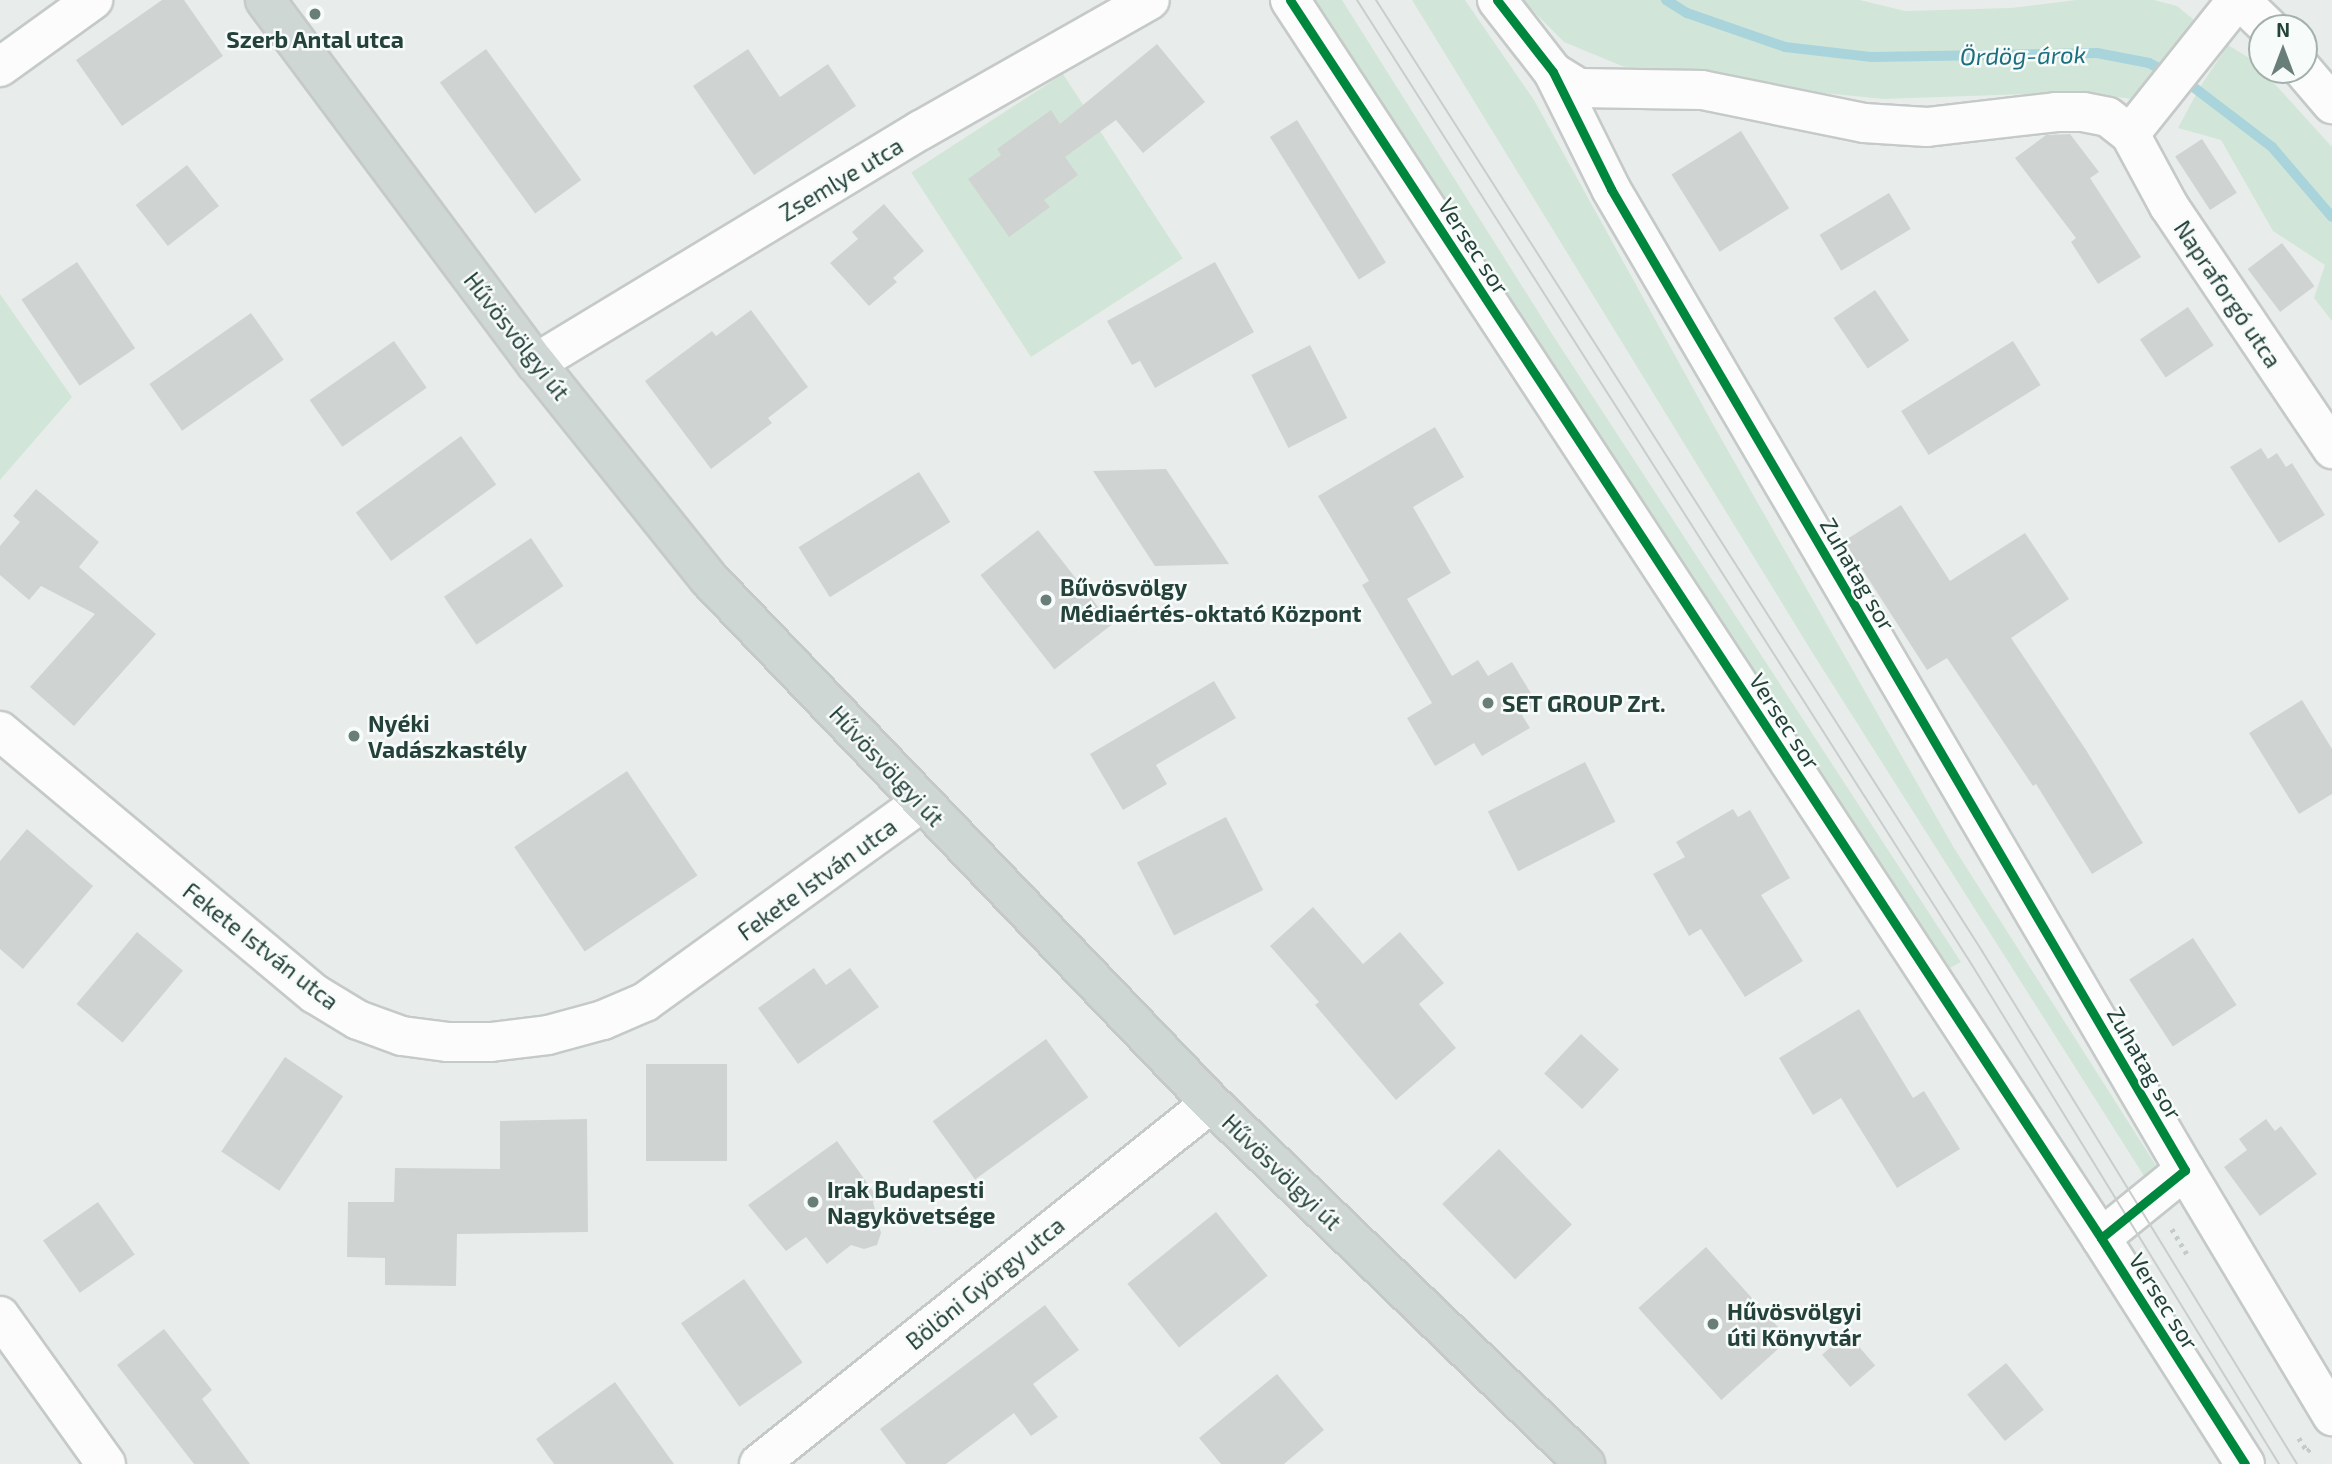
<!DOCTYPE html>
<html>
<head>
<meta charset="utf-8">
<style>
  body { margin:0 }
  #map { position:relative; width:2332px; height:1464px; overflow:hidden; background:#e8edeb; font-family:"Exo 2",sans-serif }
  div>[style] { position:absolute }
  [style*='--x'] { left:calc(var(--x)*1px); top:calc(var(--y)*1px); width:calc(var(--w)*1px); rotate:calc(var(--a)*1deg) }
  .green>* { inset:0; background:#d1e6d8; transform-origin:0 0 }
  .stream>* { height:10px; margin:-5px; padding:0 5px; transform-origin:5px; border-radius:5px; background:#a9d4db }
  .building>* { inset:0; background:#cfd4d2; transform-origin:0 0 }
  .path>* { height:4.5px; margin-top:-2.25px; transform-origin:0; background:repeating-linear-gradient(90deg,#c3ccca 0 3.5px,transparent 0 8.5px) }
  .roads { filter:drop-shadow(2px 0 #c5cac8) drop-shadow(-2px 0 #c5cac8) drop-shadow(0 2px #c5cac8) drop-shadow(0 -2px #c5cac8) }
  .minor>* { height:38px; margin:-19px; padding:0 19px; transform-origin:19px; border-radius:19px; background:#fcfcfc }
  .major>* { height:38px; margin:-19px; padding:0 19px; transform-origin:19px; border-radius:19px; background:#cfd7d5 }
  .tram>* { height:2px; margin:-1px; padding:0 1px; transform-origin:1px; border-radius:1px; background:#c9cdcc }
  .cycleway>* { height:9px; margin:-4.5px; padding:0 4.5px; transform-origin:4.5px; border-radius:4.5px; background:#00873e }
  .dots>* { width:19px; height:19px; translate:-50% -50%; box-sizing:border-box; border:4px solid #f7fbf9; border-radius:50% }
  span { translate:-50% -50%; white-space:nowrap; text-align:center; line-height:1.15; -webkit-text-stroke:5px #f7fbf9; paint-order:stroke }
  .poi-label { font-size:23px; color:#24423a; font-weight:700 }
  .left { translate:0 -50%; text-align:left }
  .street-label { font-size:23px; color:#24423a }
  .water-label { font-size:24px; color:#1c6f80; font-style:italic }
  .north { position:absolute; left:2248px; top:14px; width:70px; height:70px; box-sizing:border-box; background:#f7fbf9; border:2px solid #a3b1ad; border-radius:50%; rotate:0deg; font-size:19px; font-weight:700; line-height:28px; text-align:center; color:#24423a }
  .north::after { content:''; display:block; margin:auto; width:24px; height:32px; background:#697e78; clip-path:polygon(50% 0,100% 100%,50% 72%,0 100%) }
</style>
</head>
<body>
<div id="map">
  <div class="green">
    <div style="clip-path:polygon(1300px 0,1342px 0,1554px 337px,1961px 962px,1950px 968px,1539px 349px)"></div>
    <div style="clip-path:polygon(1412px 0,1465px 0,1534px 100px,1714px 426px,1954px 848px,2157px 1167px,2144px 1176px,1812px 652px)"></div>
    <div style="clip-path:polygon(1522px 0,1860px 0,1905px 11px,2011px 8px,2076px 0,2154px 0,2177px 6px,2199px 24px,2138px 100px,2083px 92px,1883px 99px,1709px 81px,1622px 66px,1564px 42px)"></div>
    <div style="clip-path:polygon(2228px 45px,2254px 61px,2332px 147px,2332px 321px,2314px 298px,2325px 265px,2273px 231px,2221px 140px,2178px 128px,2200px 87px)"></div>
    <div style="left:1063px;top:74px;width:220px;height:181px;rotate:57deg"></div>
    <div style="clip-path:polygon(0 294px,72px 397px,0 480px)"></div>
  </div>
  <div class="stream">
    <div style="--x:1666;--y:0;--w:25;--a:32"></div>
    <div style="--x:1687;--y:13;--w:104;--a:19.1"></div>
    <div style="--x:1785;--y:47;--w:88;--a:6.6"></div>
    <div style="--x:1872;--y:57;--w:225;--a:-1"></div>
    <div style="--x:2097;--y:53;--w:53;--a:10.9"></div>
    <div style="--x:2149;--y:63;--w:49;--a:28.1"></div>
    <div style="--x:2192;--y:86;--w:101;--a:37.3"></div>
    <div style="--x:2272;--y:147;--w:92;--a:49.4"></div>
  </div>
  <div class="building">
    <div style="clip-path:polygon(162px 0,184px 0,223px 56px,122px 126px,76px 60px)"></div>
    <div style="clip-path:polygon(1157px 44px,1205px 102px,1143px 153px,1116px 120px,1065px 157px,1078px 175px,1044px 200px,1050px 207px,1009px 237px,968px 179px,1001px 155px,997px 149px,1051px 110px,1060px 124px)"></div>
    <div style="left:486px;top:49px;width:162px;height:57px;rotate:54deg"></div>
    <div style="clip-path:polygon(748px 49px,780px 97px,828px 64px,856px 106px,754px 175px,693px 86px)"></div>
    <div style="left:1297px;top:120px;width:168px;height:32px;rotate:58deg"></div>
    <div style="left:1741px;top:131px;width:91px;height:82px;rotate:58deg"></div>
    <div style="clip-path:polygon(2070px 134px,2099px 172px,2090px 178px,2141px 257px,2098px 284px,2071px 242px,2076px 238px,2015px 158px,2046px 135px)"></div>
    <div style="left:2202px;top:139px;width:64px;height:32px;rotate:57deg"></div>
    <div style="left:187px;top:165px;width:52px;height:65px;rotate:52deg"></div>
    <div style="left:1889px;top:193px;width:42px;height:81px;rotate:59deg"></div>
    <div style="clip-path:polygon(884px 204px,924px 251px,893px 278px,897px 282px,869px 306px,830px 263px,858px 239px,852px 232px)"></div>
    <div style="left:2282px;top:243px;width:54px;height:43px;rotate:53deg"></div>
    <div style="left:77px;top:262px;width:104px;height:67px;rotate:56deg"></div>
    <div style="clip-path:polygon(1215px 262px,1254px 332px,1155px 388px,1140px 361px,1132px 365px,1107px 321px)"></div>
    <div style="left:1875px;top:290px;width:61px;height:50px;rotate:56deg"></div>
    <div style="left:2188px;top:307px;width:46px;height:58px;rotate:56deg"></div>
    <div style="clip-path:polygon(751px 310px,808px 387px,768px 418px,772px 423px,711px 469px,645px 381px,712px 331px,716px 336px)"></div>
    <div style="left:251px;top:313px;width:57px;height:124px;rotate:55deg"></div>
    <div style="left:394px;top:341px;width:57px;height:103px;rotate:55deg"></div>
    <div style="left:2013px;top:341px;width:52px;height:132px;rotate:58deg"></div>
    <div style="left:1310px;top:345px;width:82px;height:66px;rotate:63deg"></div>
    <div style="clip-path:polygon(1435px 427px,1464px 477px,1413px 507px,1451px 573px,1407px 599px,1452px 676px,1478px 660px,1488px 676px,1512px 662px,1538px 705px,1522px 715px,1530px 728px,1482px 756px,1474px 743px,1435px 766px,1407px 718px,1432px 703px,1362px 585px,1369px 581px,1318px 496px)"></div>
    <div style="left:461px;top:436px;width:60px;height:130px;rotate:54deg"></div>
    <div style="clip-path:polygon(2261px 448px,2268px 459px,2277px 453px,2286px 467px,2292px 463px,2325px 515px,2279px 543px,2230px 467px)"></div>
    <div style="clip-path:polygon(1166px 469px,1229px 564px,1155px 566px,1093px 471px)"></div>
    <div style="left:919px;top:472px;width:59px;height:142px;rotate:58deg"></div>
    <div style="clip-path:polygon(36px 489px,99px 542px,79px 567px,156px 634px,74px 726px,30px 687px,95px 614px,41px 586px,29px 600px,0 575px,0 546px,20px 522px,13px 516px)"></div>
    <div style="clip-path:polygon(1901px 505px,1950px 581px,2025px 533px,2069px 599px,2011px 638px,2086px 750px,2143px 843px,2092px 874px,2036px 784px,2033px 786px,1947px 658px,1927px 670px,1844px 541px)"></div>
    <div style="left:1038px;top:530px;width:120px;height:73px;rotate:52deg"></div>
    <div style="left:531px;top:538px;width:58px;height:105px;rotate:56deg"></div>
    <div style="clip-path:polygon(1214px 681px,1236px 718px,1156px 765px,1167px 784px,1123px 810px,1090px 754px)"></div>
    <div style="clip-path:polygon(2302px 700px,2332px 749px,2332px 794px,2299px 814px,2249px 733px)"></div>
    <div style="left:1585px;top:762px;width:67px;height:109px;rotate:63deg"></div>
    <div style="left:627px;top:771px;width:126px;height:136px;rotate:56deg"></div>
    <div style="clip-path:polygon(1733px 809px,1738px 817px,1750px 810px,1790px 878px,1761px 895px,1803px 961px,1745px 997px,1701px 929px,1689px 936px,1653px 874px,1685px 857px,1676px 842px)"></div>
    <div style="left:1226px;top:817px;width:82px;height:100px;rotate:63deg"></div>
    <div style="clip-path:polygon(27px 829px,93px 886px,23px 969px,0 949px,0 861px)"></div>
    <div style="clip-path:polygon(1313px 907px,1363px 964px,1400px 932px,1444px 983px,1419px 1004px,1456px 1048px,1396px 1100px,1315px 1005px,1319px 1002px,1270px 946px)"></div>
    <div style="left:137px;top:932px;width:60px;height:94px;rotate:40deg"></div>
    <div style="left:2193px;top:938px;width:80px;height:76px;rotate:57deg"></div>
    <div style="clip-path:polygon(814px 968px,826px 985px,850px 968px,879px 1007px,798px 1064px,758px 1008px)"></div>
    <div style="clip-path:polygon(1859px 1009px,1913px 1098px,1924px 1091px,1960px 1149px,1897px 1188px,1841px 1098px,1813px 1115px,1779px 1058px)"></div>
    <div style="left:1581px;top:1034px;width:52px;height:54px;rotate:43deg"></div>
    <div style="left:1046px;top:1039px;width:72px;height:140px;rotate:54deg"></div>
    <div style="left:285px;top:1057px;width:70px;height:114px;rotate:34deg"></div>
    <div style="left:646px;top:1064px;width:81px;height:97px"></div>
    <div style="clip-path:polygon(587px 1119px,588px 1232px,457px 1234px,456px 1286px,385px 1285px,385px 1258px,347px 1257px,348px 1202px,394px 1202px,395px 1168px,500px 1169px,500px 1121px)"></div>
    <div style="clip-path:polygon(2266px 1119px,2275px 1131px,2281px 1126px,2317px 1174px,2260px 1216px,2224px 1167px,2247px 1150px,2239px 1139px)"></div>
    <div style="clip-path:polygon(837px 1141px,878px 1198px,873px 1202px,881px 1233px,877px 1245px,864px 1249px,851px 1245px,827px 1264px,806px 1237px,786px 1251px,748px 1205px)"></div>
    <div style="left:1499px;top:1149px;width:105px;height:79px;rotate:46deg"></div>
    <div style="left:98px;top:1202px;width:64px;height:67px;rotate:55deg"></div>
    <div style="left:1216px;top:1212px;width:82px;height:114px;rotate:51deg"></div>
    <div style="left:1706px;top:1247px;width:124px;height:91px;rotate:48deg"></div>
    <div style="left:744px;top:1279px;width:102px;height:77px;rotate:55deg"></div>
    <div style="clip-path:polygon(1045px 1305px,1079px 1350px,1033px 1384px,1058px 1417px,1031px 1436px,1014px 1413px,946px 1464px,906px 1464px,880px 1429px)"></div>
    <div style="clip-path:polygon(164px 1329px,212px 1390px,202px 1399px,250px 1464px,194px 1464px,117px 1365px)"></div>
    <div style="left:1847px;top:1333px;width:43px;height:33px;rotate:49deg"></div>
    <div style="left:2006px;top:1363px;width:60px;height:50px;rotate:51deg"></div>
    <div style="clip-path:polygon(1277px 1374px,1324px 1430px,1284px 1464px,1221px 1464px,1199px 1438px)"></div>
    <div style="clip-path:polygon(615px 1382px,674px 1464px,554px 1464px,536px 1439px)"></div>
  </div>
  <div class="path">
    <div style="--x:2172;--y:1229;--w:29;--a:59"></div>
    <div style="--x:2299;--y:1438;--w:15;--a:58"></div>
    <div style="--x:2307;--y:1451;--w:7;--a:-34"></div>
  </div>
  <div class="roads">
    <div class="minor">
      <div style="--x:1290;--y:0;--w:1480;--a:56.77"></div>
      <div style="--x:2101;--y:1238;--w:268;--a:57.5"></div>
      <div style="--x:1497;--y:0;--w:91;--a:52.1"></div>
      <div style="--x:1553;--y:72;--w:131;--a:63.6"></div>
      <div style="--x:1611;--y:189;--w:1137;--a:59.67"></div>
      <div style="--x:2185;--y:1170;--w:287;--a:59.1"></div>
      <div style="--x:2240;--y:0;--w:40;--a:44"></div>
      <div style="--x:0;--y:67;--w:115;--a:-35.8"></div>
      <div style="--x:2303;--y:70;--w:45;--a:49.5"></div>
      <div style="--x:1553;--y:72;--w:31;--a:32"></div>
      <div style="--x:1579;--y:88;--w:123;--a:0.9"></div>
      <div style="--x:1702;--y:90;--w:165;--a:11.5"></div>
      <div style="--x:1864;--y:123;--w:63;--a:3.6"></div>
      <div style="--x:1927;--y:127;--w:130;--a:-6.6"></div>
      <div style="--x:2056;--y:112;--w:27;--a:0"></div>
      <div style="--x:2083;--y:112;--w:25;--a:11"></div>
      <div style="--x:2108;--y:117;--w:28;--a:38"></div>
      <div style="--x:2130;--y:134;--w:82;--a:61.6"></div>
      <div style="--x:2169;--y:206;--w:293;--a:56.1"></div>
      <div style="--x:2130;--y:134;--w:171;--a:-51.4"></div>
      <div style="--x:536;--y:363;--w:450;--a:-31.2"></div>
      <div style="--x:921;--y:130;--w:263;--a:-29.6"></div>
      <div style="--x:0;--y:731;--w:410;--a:39.9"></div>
      <div style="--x:315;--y:994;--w:50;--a:31.2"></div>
      <div style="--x:358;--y:1020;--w:47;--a:20"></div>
      <div style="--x:402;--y:1036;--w:45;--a:7.6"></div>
      <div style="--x:447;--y:1042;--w:44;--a:0"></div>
      <div style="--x:491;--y:1042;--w:57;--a:-7"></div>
      <div style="--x:548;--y:1035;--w:57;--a:-15.3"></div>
      <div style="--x:603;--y:1020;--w:46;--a:-23.2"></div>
      <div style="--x:645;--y:1002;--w:340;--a:-35.8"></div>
      <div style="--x:2101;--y:1238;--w:108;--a:-39"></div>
      <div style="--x:0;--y:1316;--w:182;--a:54.4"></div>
      <div style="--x:759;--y:1464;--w:578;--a:-38.61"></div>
    </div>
    <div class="major">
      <div style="--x:265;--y:0;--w:453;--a:53.3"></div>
      <div style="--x:536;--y:363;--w:277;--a:51.3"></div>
      <div style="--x:709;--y:579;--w:726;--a:46.23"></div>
      <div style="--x:1211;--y:1103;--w:520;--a:43.99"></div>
    </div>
  </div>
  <div class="tram">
    <div style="--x:1357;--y:0;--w:1144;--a:57.49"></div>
    <div style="--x:1972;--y:965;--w:586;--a:58.4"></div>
    <div style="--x:1376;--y:0;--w:1128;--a:57.49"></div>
    <div style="--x:1982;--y:951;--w:602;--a:58.45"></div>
  </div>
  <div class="cycleway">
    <div style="--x:1290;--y:0;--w:1480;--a:56.77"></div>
    <div style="--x:2101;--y:1238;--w:268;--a:57.5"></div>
    <div style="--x:1497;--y:0;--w:91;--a:52.1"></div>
    <div style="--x:1553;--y:72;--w:131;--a:63.6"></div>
    <div style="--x:1611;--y:189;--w:1137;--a:59.67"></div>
    <div style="--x:2185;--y:1170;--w:108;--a:141"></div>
  </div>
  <div class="dots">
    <div style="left:315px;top:14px;background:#697e78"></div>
    <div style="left:1046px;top:600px;background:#697e78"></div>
    <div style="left:1488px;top:703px;background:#697e78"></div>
    <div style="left:354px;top:736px;background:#697e78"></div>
    <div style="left:813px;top:1202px;background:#697e78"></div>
    <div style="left:1713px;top:1324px;background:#697e78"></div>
  </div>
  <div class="poi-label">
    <span style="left:315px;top:39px">Szerb Antal utca</span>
    <span class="left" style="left:1060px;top:600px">Bűvösvölgy<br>Médiaértés-oktató Központ</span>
    <span class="left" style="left:1502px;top:703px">SET GROUP Zrt.</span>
    <span class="left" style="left:368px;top:736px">Nyéki<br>Vadászkastély</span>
    <span class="left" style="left:827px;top:1202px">Irak Budapesti<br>Nagykövetsége</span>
    <span class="left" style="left:1727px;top:1324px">Hűvösvölgyi<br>úti Könyvtár</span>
  </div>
  <div class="street-label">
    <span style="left:841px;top:179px;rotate:-31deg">Zsemlye utca</span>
    <span style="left:1474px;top:246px;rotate:57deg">Versec sor</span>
    <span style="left:2228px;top:294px;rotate:56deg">Napraforgó utca</span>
    <span style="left:517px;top:336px;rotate:52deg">Hűvösvölgyi út</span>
    <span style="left:1858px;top:574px;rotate:60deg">Zuhatag sor</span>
    <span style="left:1785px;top:721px;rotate:57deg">Versec sor</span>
    <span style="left:887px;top:766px;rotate:47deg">Hűvösvölgyi út</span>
    <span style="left:817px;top:879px;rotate:-36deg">Fekete István utca</span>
    <span style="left:261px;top:946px;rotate:38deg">Fekete István utca</span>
    <span style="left:2145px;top:1063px;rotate:60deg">Zuhatag sor</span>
    <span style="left:1282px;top:1172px;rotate:44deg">Hűvösvölgyi út</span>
    <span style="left:985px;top:1283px;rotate:-39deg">Bölöni György utca</span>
    <span style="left:2164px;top:1301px;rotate:58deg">Versec sor</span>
  </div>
  <div class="water-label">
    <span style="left:2023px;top:55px;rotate:-1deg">Ördög-árok</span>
  </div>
  <div class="north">N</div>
</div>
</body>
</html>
